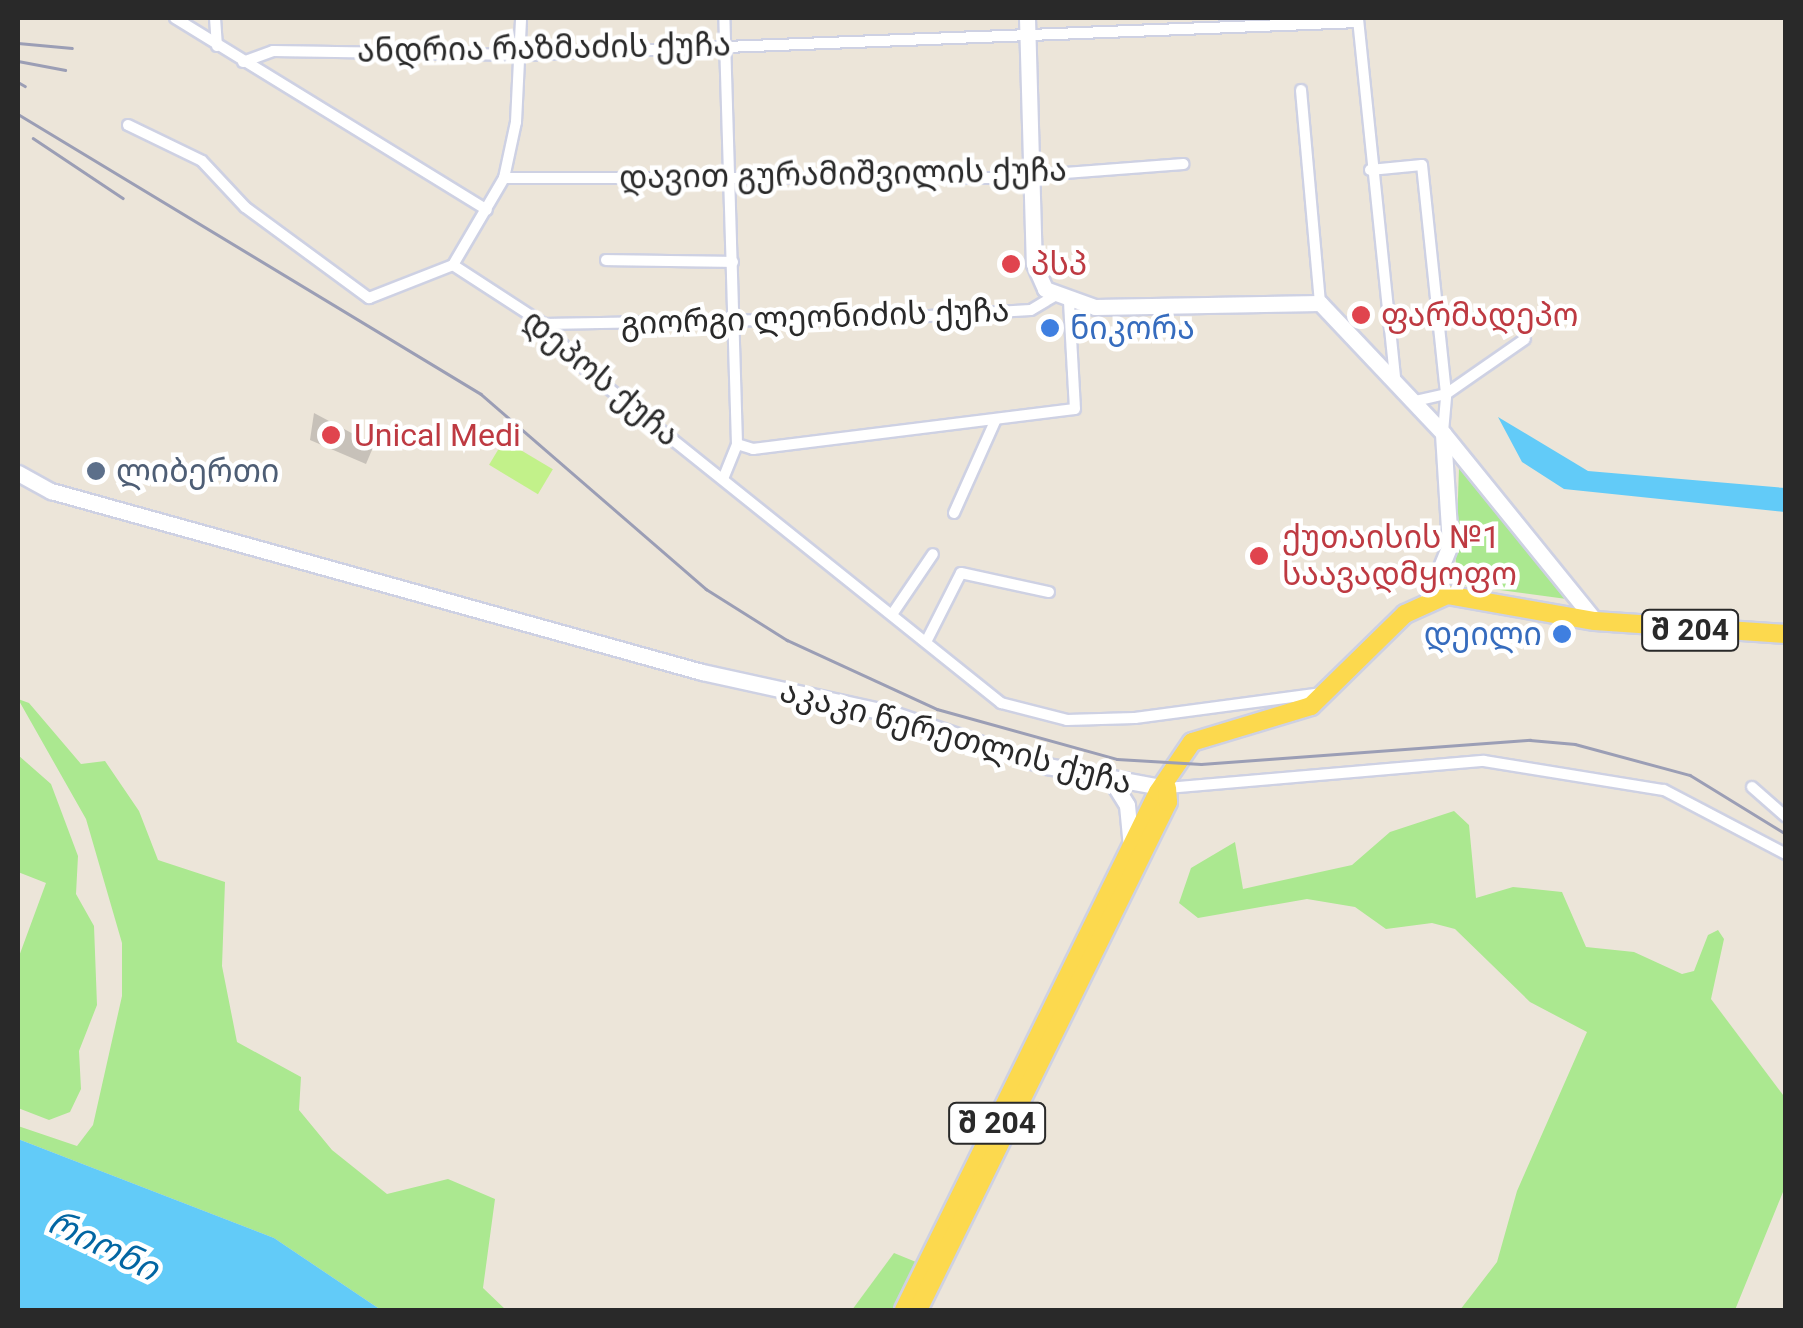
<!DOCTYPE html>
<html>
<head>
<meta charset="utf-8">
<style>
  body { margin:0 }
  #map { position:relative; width:1803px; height:1328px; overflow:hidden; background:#ece5d9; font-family:Roboto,"Noto Sans Georgian",sans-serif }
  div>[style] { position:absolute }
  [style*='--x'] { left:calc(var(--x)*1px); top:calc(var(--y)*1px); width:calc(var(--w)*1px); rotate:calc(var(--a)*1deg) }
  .green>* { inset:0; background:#abe890 }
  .pitch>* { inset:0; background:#c2f18a; transform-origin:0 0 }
  .water>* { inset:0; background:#62cbf8 }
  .building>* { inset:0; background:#c7c1b9 }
  .roads { filter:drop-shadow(2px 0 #ced1e3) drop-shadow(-2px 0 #ced1e3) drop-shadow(0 2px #ced1e3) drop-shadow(0 -2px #ced1e3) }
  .street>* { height:10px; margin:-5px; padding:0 5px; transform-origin:5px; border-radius:5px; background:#fff }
  .secondary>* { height:15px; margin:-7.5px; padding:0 7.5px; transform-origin:7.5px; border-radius:7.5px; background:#fff }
  .primary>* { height:18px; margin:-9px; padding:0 9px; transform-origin:9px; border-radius:9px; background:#fcd94e }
  .rail>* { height:2.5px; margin:-1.25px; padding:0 1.25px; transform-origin:1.25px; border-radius:1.25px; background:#9b9eb5 }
  .dots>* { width:28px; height:28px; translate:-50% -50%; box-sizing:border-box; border:5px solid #fff; border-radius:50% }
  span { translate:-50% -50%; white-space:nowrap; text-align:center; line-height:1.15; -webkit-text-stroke:9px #fff; paint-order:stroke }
  .shield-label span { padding:2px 8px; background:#fff; border:2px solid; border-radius:8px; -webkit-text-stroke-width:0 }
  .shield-label { font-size:30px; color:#292929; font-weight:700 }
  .street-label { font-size:32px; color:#292929 }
  .health-label { font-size:32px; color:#be3a42 }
  .left { translate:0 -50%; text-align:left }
  .shop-label { font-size:32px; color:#366cbe }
  .right { translate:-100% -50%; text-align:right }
  .service-label { font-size:32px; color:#4e5e75 }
  .water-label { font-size:35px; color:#0266a3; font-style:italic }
  .frame { position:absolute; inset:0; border:20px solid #292929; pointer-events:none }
</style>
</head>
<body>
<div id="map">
  <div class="green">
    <div style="clip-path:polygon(1459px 468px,1574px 600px,1455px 584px)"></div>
    <div style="clip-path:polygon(18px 699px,29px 703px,81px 764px,105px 761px,139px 811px,158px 860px,225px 882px,222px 966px,237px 1042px,301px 1077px,299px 1110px,332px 1150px,387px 1194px,448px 1179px,495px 1199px,483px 1288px,506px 1310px,381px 1310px,274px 1238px,18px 1139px,18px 1126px,77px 1146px,93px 1125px,122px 996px,122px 943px,86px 819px)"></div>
    <div style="clip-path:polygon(18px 755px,51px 784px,78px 856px,76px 894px,94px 926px,97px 1005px,79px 1051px,81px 1089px,70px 1112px,49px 1120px,18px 1108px,18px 959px,46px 883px,18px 872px)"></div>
    <div style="clip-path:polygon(1454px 811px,1469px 825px,1476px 898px,1513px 887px,1562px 892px,1586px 947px,1634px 952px,1682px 974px,1694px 971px,1708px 935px,1718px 930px,1724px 939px,1711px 999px,1786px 1099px,1785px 1187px,1735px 1310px,1460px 1310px,1497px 1262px,1517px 1191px,1587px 1032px,1530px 1002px,1455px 929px,1432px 923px,1386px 929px,1355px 907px,1307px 899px,1198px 918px,1179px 903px,1191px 868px,1235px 842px,1243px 889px,1352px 865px,1390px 832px)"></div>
    <div style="clip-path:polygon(894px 1253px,916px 1262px,892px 1310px,852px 1310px)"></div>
  </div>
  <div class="pitch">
    <div style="left:504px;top:440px;width:57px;height:29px;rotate:31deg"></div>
  </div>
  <div class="water">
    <div style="clip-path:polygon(1498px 417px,1588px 471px,1785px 488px,1785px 512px,1564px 489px,1522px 462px)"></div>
    <div style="clip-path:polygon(18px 1139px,274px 1238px,381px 1310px,18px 1310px)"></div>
  </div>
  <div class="building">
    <div style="clip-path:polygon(314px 413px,374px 445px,366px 464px,310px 440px)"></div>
  </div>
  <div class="roads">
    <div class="street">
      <div style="--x:175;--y:18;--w:366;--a:31.6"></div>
      <div style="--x:215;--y:18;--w:28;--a:86"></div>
      <div style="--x:1358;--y:19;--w:363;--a:84.1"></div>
      <div style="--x:243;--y:62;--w:32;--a:-20"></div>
      <div style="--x:273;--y:51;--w:250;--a:0.9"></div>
      <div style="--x:523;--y:55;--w:836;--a:-2.26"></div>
      <div style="--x:1301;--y:90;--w:214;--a:84.9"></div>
      <div style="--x:128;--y:125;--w:82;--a:25.9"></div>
      <div style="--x:202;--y:161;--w:63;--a:46.9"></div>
      <div style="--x:245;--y:207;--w:154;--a:36.3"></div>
      <div style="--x:369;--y:298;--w:90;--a:-21.4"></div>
      <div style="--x:1370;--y:170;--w:52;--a:-5.5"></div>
      <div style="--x:1422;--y:165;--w:230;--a:84"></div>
      <div style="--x:1446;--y:394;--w:32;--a:167"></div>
      <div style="--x:504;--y:178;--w:494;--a:0"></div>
      <div style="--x:998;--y:178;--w:186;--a:-4.3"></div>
      <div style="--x:606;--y:260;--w:127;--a:0.9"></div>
      <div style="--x:453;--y:265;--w:108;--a:33"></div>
      <div style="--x:544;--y:324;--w:64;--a:47.5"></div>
      <div style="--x:587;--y:371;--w:531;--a:38.73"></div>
      <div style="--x:1001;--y:703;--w:68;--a:14.4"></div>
      <div style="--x:1067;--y:720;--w:68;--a:-1.7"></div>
      <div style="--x:1135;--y:718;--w:189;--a:-7.6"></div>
      <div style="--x:453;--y:265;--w:101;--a:-59.6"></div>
      <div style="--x:504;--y:178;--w:57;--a:-77.9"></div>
      <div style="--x:516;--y:122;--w:104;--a:-87.2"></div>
      <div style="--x:544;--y:324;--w:351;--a:-1"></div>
      <div style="--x:895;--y:318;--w:136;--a:-3.4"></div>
      <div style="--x:1031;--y:310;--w:26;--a:-31"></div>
      <div style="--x:1443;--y:432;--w:38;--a:-85"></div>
      <div style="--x:1446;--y:394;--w:96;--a:-34.8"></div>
      <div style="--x:737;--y:444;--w:17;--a:17"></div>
      <div style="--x:753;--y:449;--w:324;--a:-7.1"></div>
      <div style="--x:1075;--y:409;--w:106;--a:-93.2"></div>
      <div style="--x:723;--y:479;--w:38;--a:-68"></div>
      <div style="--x:737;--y:444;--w:426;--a:-91.7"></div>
      <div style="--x:954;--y:513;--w:103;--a:-65.9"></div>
      <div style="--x:893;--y:613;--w:71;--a:-55.9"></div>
      <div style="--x:926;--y:642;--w:77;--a:-63.1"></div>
      <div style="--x:961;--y:573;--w:90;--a:12.2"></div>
      <div style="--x:1752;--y:787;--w:45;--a:41.4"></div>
      <div style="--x:1167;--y:788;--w:318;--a:-4.9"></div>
      <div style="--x:1484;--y:761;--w:182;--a:9.2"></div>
      <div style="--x:1664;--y:790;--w:138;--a:27.7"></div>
    </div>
    <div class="secondary">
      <div style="--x:1027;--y:18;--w:246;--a:88.4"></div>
      <div style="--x:1034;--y:264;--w:27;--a:66"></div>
      <div style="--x:1045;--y:289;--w:53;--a:19.8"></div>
      <div style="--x:1095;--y:307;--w:225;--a:-1"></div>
      <div style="--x:1320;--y:303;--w:179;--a:46.6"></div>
      <div style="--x:1443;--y:433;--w:242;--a:51"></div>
      <div style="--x:18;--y:473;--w:38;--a:29"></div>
      <div style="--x:51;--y:491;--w:676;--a:15.54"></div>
      <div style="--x:702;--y:672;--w:196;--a:12.4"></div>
      <div style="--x:893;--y:714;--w:163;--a:18.7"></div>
      <div style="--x:1047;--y:766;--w:122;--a:10.4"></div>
      <div style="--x:1427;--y:601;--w:61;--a:-67.7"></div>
      <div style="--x:1450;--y:545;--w:112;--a:-93.6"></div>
      <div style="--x:1112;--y:781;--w:28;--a:58"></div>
      <div style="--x:1127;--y:805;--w:42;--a:84.6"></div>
    </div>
    <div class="primary">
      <div style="--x:904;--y:1310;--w:577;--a:-63.88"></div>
      <div style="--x:1158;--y:792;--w:60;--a:-55.8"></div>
      <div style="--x:1192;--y:742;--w:124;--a:-16.8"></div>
      <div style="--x:1311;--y:706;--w:132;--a:-44.4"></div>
      <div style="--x:1405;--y:614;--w:46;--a:-24.3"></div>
      <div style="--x:1447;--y:595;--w:150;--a:10"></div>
      <div style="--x:1595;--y:621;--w:191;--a:3.9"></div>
      <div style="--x:918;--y:1310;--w:566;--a:-63.8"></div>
      <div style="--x:1168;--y:802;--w:14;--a:-94"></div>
    </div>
  </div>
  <div class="rail">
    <div style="--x:18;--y:43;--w:54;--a:5.3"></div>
    <div style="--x:18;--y:61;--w:48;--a:10.8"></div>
    <div style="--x:18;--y:82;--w:8;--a:30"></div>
    <div style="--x:18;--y:114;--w:541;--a:31.16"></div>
    <div style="--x:481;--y:394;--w:298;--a:40.9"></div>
    <div style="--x:706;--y:589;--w:96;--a:32.2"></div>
    <div style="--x:787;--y:640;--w:165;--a:24.7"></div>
    <div style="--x:937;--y:709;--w:187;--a:15.5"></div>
    <div style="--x:1117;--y:759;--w:84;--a:3.4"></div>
    <div style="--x:1201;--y:764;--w:330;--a:-4.2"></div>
    <div style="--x:1530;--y:740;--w:45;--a:5.1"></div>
    <div style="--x:1575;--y:744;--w:119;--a:15.1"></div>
    <div style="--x:1690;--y:775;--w:113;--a:31.6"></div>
    <div style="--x:33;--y:138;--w:108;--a:33.7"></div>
  </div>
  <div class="dots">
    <div style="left:1011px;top:264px;background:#e0444e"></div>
    <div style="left:1361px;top:315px;background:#e0444e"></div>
    <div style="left:1050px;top:328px;background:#3f7fe0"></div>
    <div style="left:331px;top:435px;background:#e0444e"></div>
    <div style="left:96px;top:471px;background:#5c6f8a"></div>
    <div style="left:1259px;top:556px;background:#e0444e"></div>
    <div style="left:1562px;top:634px;background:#3f7fe0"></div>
  </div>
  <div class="shield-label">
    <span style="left:1690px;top:630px">შ 204</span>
    <span style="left:997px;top:1123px">შ 204</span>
  </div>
  <div class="street-label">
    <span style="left:544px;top:48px;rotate:-1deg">ანდრია რაზმაძის ქუჩა</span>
    <span style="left:843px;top:174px;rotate:-1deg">დავით გურამიშვილის ქუჩა</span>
    <span style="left:815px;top:317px;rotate:-2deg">გიორგი ლეონიძის ქუჩა</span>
    <span style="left:601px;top:378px;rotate:40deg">დეპოს ქუჩა</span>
    <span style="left:956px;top:737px;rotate:15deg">აკაკი წერეთლის ქუჩა</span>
  </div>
  <div class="health-label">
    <span class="left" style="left:1031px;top:264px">პსპ</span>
    <span class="left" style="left:1381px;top:315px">ფარმადეპო</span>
    <span class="left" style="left:354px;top:435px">Unical Medi</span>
    <span class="left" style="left:1282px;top:556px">ქუთაისის №1<br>საავადმყოფო</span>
  </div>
  <div class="shop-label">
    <span class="left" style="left:1070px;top:328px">ნიკორა</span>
    <span class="right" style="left:1542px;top:634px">დეილი</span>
  </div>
  <div class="service-label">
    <span class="left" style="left:116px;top:471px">ლიბერთი</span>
  </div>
  <div class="water-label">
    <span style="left:103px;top:1246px;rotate:26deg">რიონი</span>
  </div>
  <div class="frame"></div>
</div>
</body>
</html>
